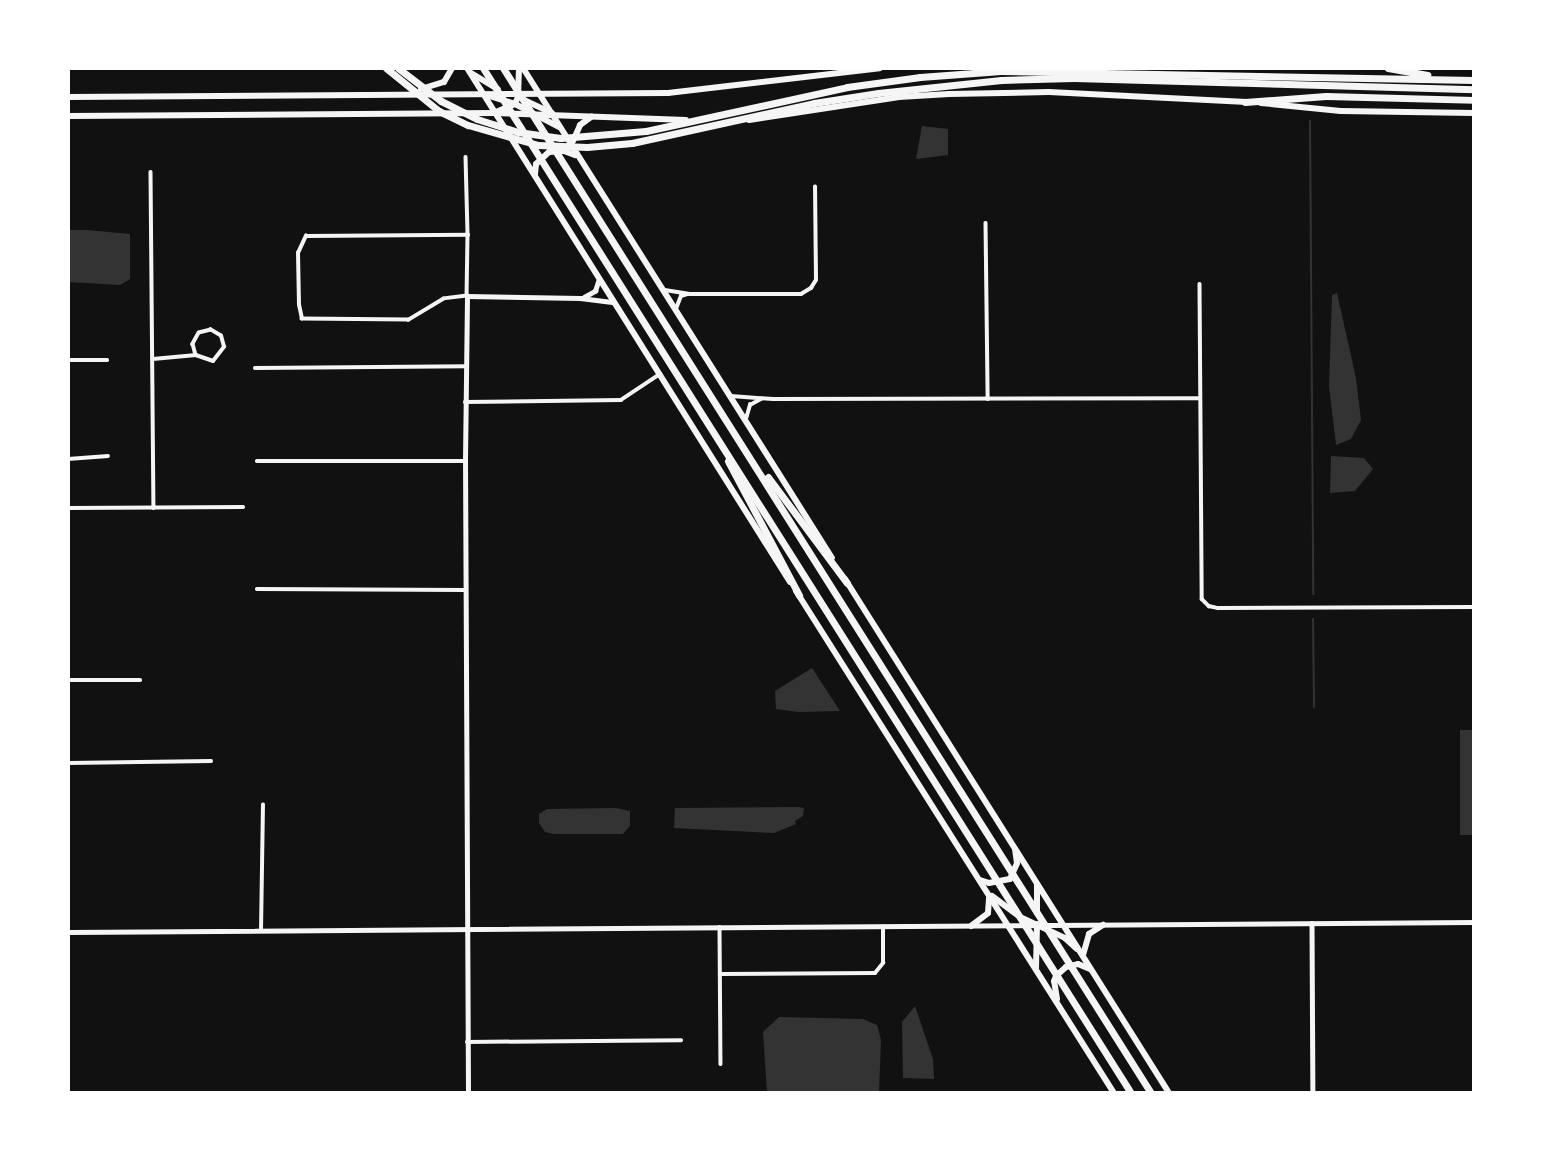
<!DOCTYPE html>
<html>
<head>
<meta charset="utf-8">
<style>
  body { margin:0 }
  #map { position:relative; width:1542px; height:1161px; overflow:hidden; background:#111; font-family:Barlow,sans-serif }
  div>[style] { position:absolute }
  [style*='--x'] { left:calc(var(--x)*1px); top:calc(var(--y)*1px); width:calc(var(--w)*1px); rotate:calc(var(--a)*1deg) }
  .water>* { inset:0; background:#333; transform-origin:0 0 }
  .stream>* { height:2px; margin:-1px; padding:0 1px; transform-origin:1px; border-radius:1px; background:#333 }
  .minor>* { height:3.5px; margin:-1.75px; padding:0 1.75px; transform-origin:1.75px; border-radius:1.75px; background:#f5f5f5 }
  .tertiary>* { height:4.5px; margin:-2.25px; padding:0 2.25px; transform-origin:2.25px; border-radius:2.25px; background:#f5f5f5 }
  .primary>* { height:6px; margin:-3px; padding:0 3px; transform-origin:3px; border-radius:3px; background:#f5f5f5 }
  .motorway>* { height:7px; margin:-3.5px; padding:0 3.5px; transform-origin:3.5px; border-radius:3.5px; background:#f5f5f5 }
  span { translate:-50% -50%; white-space:nowrap; text-align:center; line-height:1.15; -webkit-text-stroke:5px #fff; paint-order:stroke }
  .frame { position:absolute; inset:0; border:70px solid #fff; pointer-events:none }
</style>
</head>
<body>
<div id="map">
  <div class="water">
    <div style="clip-path:polygon(922px 126px,948px 129px,948px 155px,916px 159px)"></div>
    <div style="clip-path:polygon(87px 230px,130px 234px,130px 279px,120px 285px,68px 282px,68px 230px)"></div>
    <div style="clip-path:polygon(1337px 293px,1356px 378px,1361px 420px,1351px 439px,1336px 445px,1329px 386px,1332px 295px)"></div>
    <div style="clip-path:polygon(1331px 456px,1364px 458px,1373px 469px,1355px 491px,1330px 493px)"></div>
    <div style="clip-path:polygon(812px 668px,840px 711px,799px 712px,776px 709px,775px 691px)"></div>
    <div style="left:1474px;top:730px;width:105px;height:14px;rotate:90deg"></div>
    <div style="clip-path:polygon(798px 807px,804px 808px,803px 816px,795px 821px,796px 824px,774px 833px,674px 828px,675px 808px)"></div>
    <div style="clip-path:polygon(616px 808px,630px 811px,630px 826px,623px 834px,554px 834px,545px 832px,539px 823px,539px 814px,547px 809px)"></div>
    <div style="clip-path:polygon(915px 1006px,933px 1059px,934px 1079px,903px 1078px,903px 1081px,902px 1022px)"></div>
    <div style="clip-path:polygon(779px 1017px,863px 1019px,877px 1025px,881px 1040px,879px 1093px,767px 1093px,763px 1032px)"></div>
  </div>
  <div class="stream">
    <div style="--x:1310;--y:121;--w:473;--a:89.6"></div>
    <div style="--x:1313;--y:619;--w:88;--a:89.3"></div>
  </div>
  <div class="minor">
    <div style="--x:466;--y:157;--w:78;--a:88.5"></div>
    <div style="--x:468;--y:235;--w:61;--a:90.9"></div>
    <div style="--x:467;--y:296;--w:23;--a:173"></div>
    <div style="--x:444;--y:299;--w:41;--a:149"></div>
    <div style="--x:409;--y:320;--w:107;--a:-179.5"></div>
    <div style="--x:302;--y:319;--w:14;--a:-102"></div>
    <div style="--x:299;--y:305;--w:52;--a:-91.1"></div>
    <div style="--x:298;--y:253;--w:19;--a:-65"></div>
    <div style="--x:306;--y:236;--w:162;--a:-0.4"></div>
    <div style="--x:151;--y:172;--w:336;--a:89.5"></div>
    <div style="--x:986;--y:223;--w:176;--a:89.3"></div>
    <div style="--x:1200;--y:284;--w:315;--a:89.6"></div>
    <div style="--x:1202;--y:599;--w:10;--a:45"></div>
    <div style="--x:1209;--y:606;--w:9;--a:13"></div>
    <div style="--x:1218;--y:608;--w:256;--a:-0.2"></div>
    <div style="--x:665;--y:290;--w:25;--a:9"></div>
    <div style="--x:690;--y:294;--w:111;--a:0"></div>
    <div style="--x:801;--y:294;--w:12;--a:-31"></div>
    <div style="--x:811;--y:288;--w:9;--a:-58"></div>
    <div style="--x:816;--y:280;--w:93;--a:-90.6"></div>
    <div style="--x:676;--y:309;--w:14;--a:-69"></div>
    <div style="--x:681;--y:296;--w:7;--a:-16"></div>
    <div style="--x:153;--y:359;--w:43;--a:-5.3"></div>
    <div style="--x:196;--y:355;--w:18;--a:19"></div>
    <div style="--x:213;--y:361;--w:18;--a:-52"></div>
    <div style="--x:224;--y:347;--w:11;--a:-105"></div>
    <div style="--x:221;--y:336;--w:12;--a:-149"></div>
    <div style="--x:211;--y:330;--w:12;--a:166"></div>
    <div style="--x:199;--y:333;--w:13;--a:119"></div>
    <div style="--x:193;--y:344;--w:11;--a:75"></div>
    <div style="--x:68;--y:360;--w:39;--a:0"></div>
    <div style="--x:255;--y:368;--w:212;--a:-0.5"></div>
    <div style="--x:731;--y:396;--w:42;--a:4.1"></div>
    <div style="--x:773;--y:399;--w:427;--a:-0.1"></div>
    <div style="--x:465;--y:402;--w:156;--a:-0.7"></div>
    <div style="--x:621;--y:400;--w:47;--a:-33.7"></div>
    <div style="--x:746;--y:419;--w:15;--a:-74"></div>
    <div style="--x:750;--y:405;--w:13;--a:-29"></div>
    <div style="--x:68;--y:459;--w:40;--a:-4.3"></div>
    <div style="--x:257;--y:461;--w:208;--a:0"></div>
    <div style="--x:68;--y:508;--w:175;--a:-0.3"></div>
    <div style="--x:257;--y:589;--w:208;--a:0.3"></div>
    <div style="--x:68;--y:680;--w:72;--a:0"></div>
    <div style="--x:68;--y:763;--w:143;--a:-0.8"></div>
    <div style="--x:720;--y:927;--w:137;--a:89.6"></div>
    <div style="--x:261;--y:931;--w:126;--a:-89.1"></div>
    <div style="--x:720;--y:974;--w:155;--a:-0.4"></div>
    <div style="--x:875;--y:973;--w:13;--a:-51"></div>
    <div style="--x:883;--y:963;--w:36;--a:-90"></div>
    <div style="--x:467;--y:1042;--w:214;--a:-0.5"></div>
  </div>
  <div class="tertiary">
    <div style="--x:584;--y:297;--w:13;--a:-29"></div>
    <div style="--x:595;--y:291;--w:13;--a:-72"></div>
    <div style="--x:1312;--y:923;--w:170;--a:89.7"></div>
    <div style="--x:68;--y:932;--w:1406;--a:-0.41"></div>
    <div style="--x:468;--y:1093;--w:632;--a:-90.27"></div>
    <div style="--x:465;--y:461;--w:165;--a:-89.3"></div>
    <div style="--x:467;--y:296;--w:113;--a:1"></div>
    <div style="--x:580;--y:298;--w:34;--a:7"></div>
  </div>
  <div class="primary">
    <div style="--x:467;--y:68;--w:607;--a:57.85"></div>
    <div style="--x:523;--y:68;--w:579;--a:57.76"></div>
    <div style="--x:471;--y:73;--w:31;--a:31"></div>
    <div style="--x:421;--y:89;--w:24;--a:-17"></div>
    <div style="--x:444;--y:82;--w:16;--a:-60"></div>
    <div style="--x:486;--y:95;--w:30;--a:17"></div>
    <div style="--x:515;--y:104;--w:50;--a:27.6"></div>
    <div style="--x:68;--y:97;--w:600;--a:-0.38"></div>
    <div style="--x:668;--y:93;--w:213;--a:-6.7"></div>
    <div style="--x:524;--y:100;--w:31;--a:25"></div>
    <div style="--x:1261;--y:103;--w:80;--a:5.7"></div>
    <div style="--x:1341;--y:111;--w:133;--a:0.9"></div>
    <div style="--x:496;--y:112;--w:21;--a:-23"></div>
    <div style="--x:515;--y:104;--w:8;--a:-67"></div>
    <div style="--x:518;--y:97;--w:29;--a:-88"></div>
    <div style="--x:68;--y:116;--w:427;--a:-0.4"></div>
    <div style="--x:495;--y:113;--w:191;--a:2.1"></div>
    <div style="--x:749;--y:120;--w:152;--a:-8.7"></div>
    <div style="--x:899;--y:97;--w:50;--a:-3.4"></div>
    <div style="--x:949;--y:94;--w:100;--a:-1.1"></div>
    <div style="--x:1049;--y:92;--w:198;--a:2.9"></div>
    <div style="--x:573;--y:141;--w:17;--a:-66"></div>
    <div style="--x:580;--y:125;--w:14;--a:-36"></div>
    <div style="--x:535;--y:174;--w:10;--a:-84"></div>
    <div style="--x:536;--y:164;--w:18;--a:-43"></div>
    <div style="--x:549;--y:152;--w:15;--a:-4"></div>
    <div style="--x:564;--y:151;--w:12;--a:20"></div>
    <div style="--x:845;--y:579;--w:608;--a:57.77"></div>
    <div style="--x:796;--y:591;--w:594;--a:57.65"></div>
    <div style="--x:980;--y:880;--w:9;--a:18"></div>
    <div style="--x:989;--y:883;--w:21;--a:-11"></div>
    <div style="--x:1010;--y:879;--w:17;--a:-66"></div>
    <div style="--x:1017;--y:863;--w:14;--a:-98"></div>
    <div style="--x:1037;--y:885;--w:28;--a:90"></div>
    <div style="--x:992;--y:896;--w:35;--a:37"></div>
    <div style="--x:1020;--y:917;--w:50;--a:25"></div>
    <div style="--x:1065;--y:938;--w:16;--a:43"></div>
    <div style="--x:971;--y:926;--w:21;--a:-37"></div>
    <div style="--x:988;--y:913;--w:15;--a:-86"></div>
    <div style="--x:1083;--y:955;--w:22;--a:-74"></div>
    <div style="--x:1089;--y:934;--w:17;--a:-33"></div>
    <div style="--x:1036;--y:969;--w:45;--a:-88.7"></div>
    <div style="--x:1057;--y:999;--w:18;--a:-99"></div>
    <div style="--x:1054;--y:981;--w:5;--a:-68"></div>
    <div style="--x:1056;--y:976;--w:13;--a:-42"></div>
    <div style="--x:1066;--y:967;--w:12;--a:-14"></div>
    <div style="--x:1078;--y:964;--w:13;--a:23"></div>
  </div>
  <div class="motorway">
    <div style="--x:386;--y:68;--w:68;--a:39.1"></div>
    <div style="--x:439;--y:111;--w:32;--a:26"></div>
    <div style="--x:468;--y:125;--w:73;--a:15.9"></div>
    <div style="--x:538;--y:145;--w:49;--a:2.3"></div>
    <div style="--x:587;--y:147;--w:45;--a:-5.1"></div>
    <div style="--x:632;--y:143;--w:186;--a:-12.4"></div>
    <div style="--x:814;--y:103;--w:65;--a:-8.9"></div>
    <div style="--x:878;--y:93;--w:124;--a:-6"></div>
    <div style="--x:1001;--y:80;--w:73;--a:-1.6"></div>
    <div style="--x:1074;--y:78;--w:400;--a:1.6"></div>
    <div style="--x:398;--y:68;--w:54;--a:37.5"></div>
    <div style="--x:441;--y:101;--w:40;--a:26.6"></div>
    <div style="--x:477;--y:119;--w:43;--a:17.6"></div>
    <div style="--x:518;--y:132;--w:43;--a:7.9"></div>
    <div style="--x:561;--y:138;--w:85;--a:-4.7"></div>
    <div style="--x:646;--y:131;--w:206;--a:-12.3"></div>
    <div style="--x:847;--y:87;--w:74;--a:-7.8"></div>
    <div style="--x:920;--y:77;--w:81;--a:-4.2"></div>
    <div style="--x:1001;--y:71;--w:473;--a:1.1"></div>
    <div style="--x:483;--y:68;--w:1213;--a:57.7"></div>
    <div style="--x:503;--y:68;--w:1213;--a:57.7"></div>
    <div style="--x:1388;--y:68;--w:40;--a:10"></div>
    <div style="--x:1245;--y:102;--w:81;--a:-4.2"></div>
    <div style="--x:1326;--y:96;--w:148;--a:1.5"></div>
    <div style="--x:728;--y:461;--w:152;--a:62.1"></div>
    <div style="--x:768;--y:477;--w:132;--a:53.3"></div>
  </div>
  <div class="frame"></div>
</div>
</body>
</html>
